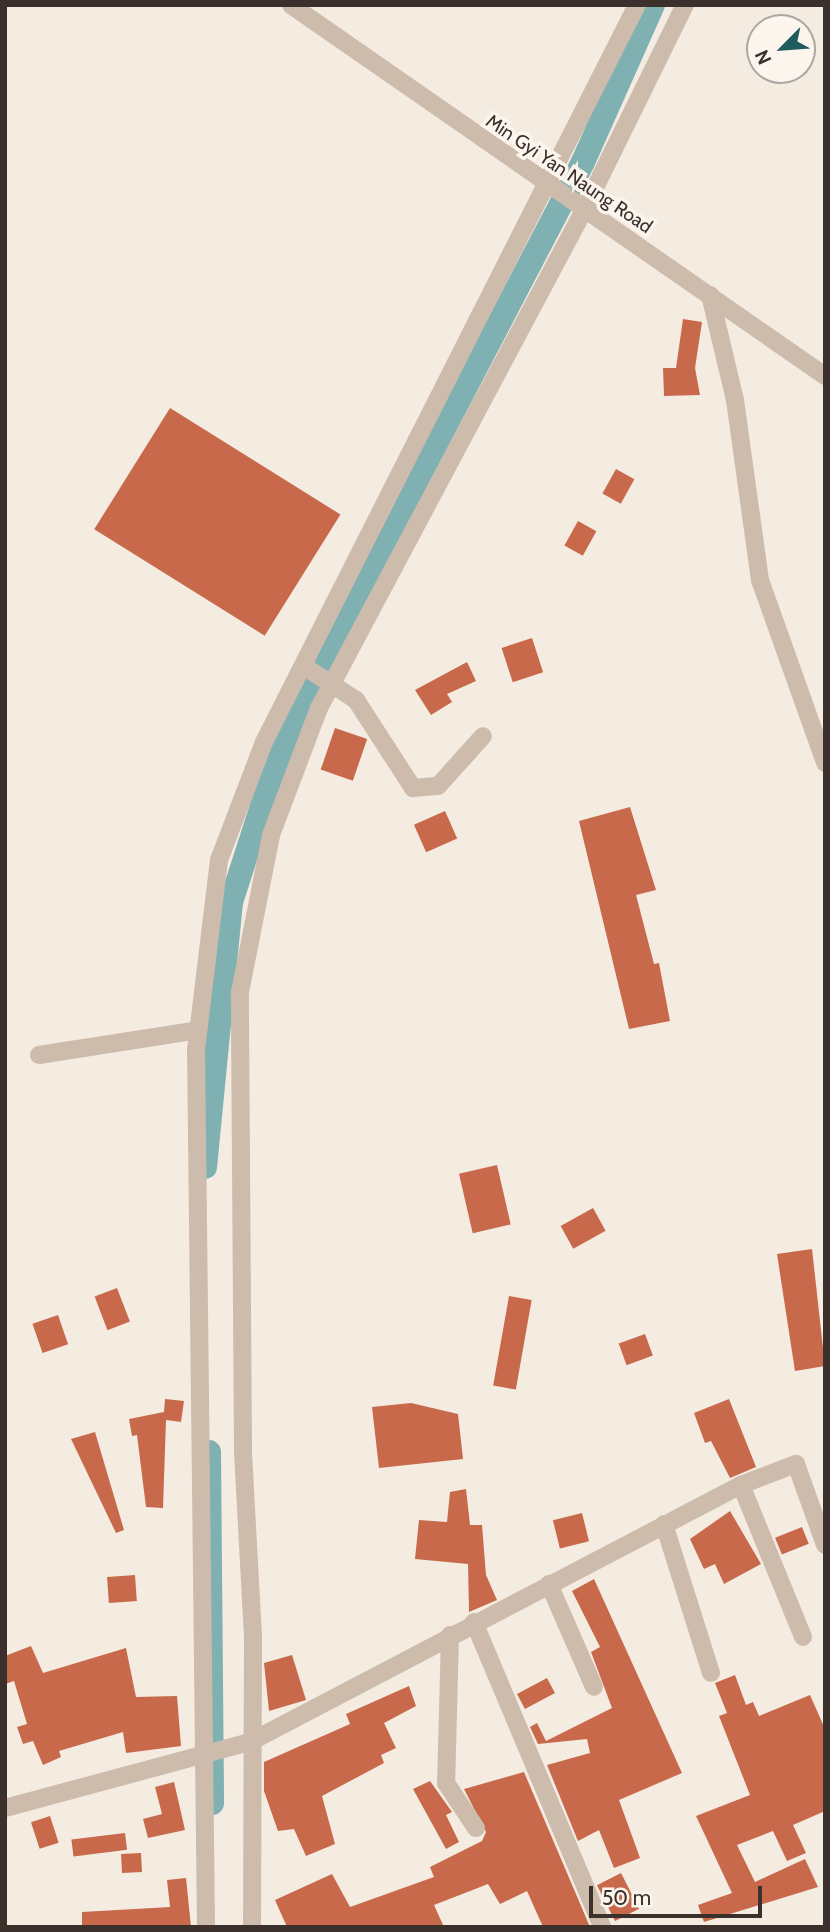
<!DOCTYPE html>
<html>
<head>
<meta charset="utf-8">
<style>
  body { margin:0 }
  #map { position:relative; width:830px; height:1932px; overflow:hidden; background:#f4ebe1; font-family:Cabin,sans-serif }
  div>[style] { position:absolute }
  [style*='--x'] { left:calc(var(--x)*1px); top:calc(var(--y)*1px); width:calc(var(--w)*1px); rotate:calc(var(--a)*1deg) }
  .canal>* { height:24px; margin:-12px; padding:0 12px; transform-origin:12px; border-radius:12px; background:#7fb0b2 }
  .building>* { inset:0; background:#c8694b; transform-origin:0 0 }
  .minor>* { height:18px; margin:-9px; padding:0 9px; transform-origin:9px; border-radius:9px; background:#cdbbac }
  .tertiary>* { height:18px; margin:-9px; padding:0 9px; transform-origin:9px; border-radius:9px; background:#cdbbac }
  span { translate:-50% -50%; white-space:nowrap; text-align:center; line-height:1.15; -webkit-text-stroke:7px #fbf5ee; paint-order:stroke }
  .street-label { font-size:19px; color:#3b302b }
  .frame { position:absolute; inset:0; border:7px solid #3b302b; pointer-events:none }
  .north { position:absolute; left:746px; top:14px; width:70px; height:70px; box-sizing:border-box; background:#fbf5ee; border:2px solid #aea6a0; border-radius:50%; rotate:245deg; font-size:19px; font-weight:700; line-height:28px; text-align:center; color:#3b302b }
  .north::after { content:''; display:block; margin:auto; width:24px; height:32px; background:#1f5a5e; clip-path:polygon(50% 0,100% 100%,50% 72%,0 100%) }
  .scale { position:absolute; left:589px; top:1886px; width:173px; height:32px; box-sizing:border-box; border:4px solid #3b302b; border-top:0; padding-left:9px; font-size:21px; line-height:24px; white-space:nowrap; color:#3b302b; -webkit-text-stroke:5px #fbf5ee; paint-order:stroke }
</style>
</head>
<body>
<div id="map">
  <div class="canal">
    <div style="--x:205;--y:1167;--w:266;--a:-84.4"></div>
    <div style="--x:231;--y:902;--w:133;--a:-72.1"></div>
    <div style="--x:272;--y:775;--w:84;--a:-67.7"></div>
    <div style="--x:304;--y:697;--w:603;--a:-62.46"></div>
    <div style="--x:583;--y:162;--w:172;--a:-66"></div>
    <div style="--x:209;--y:1452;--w:351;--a:89.5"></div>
  </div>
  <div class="building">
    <div style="clip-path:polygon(683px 319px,702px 322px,695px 368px,700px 395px,664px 396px,663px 368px,676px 368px)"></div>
    <div style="left:170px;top:408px;width:201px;height:143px;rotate:32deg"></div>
    <div style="left:616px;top:469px;width:21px;height:28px;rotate:29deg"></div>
    <div style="left:578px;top:521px;width:21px;height:28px;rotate:29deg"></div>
    <div style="left:532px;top:638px;width:36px;height:32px;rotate:72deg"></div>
    <div style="clip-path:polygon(467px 662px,476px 681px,447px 694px,452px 702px,431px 715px,415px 690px)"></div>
    <div style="left:335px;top:728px;width:34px;height:44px;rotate:19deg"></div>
    <div style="clip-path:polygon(630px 807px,656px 890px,636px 895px,654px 964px,659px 963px,670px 1021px,629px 1029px,579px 821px)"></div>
    <div style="left:445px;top:811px;width:30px;height:34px;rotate:66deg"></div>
    <div style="left:497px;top:1165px;width:61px;height:39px;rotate:77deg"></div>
    <div style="left:593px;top:1208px;width:26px;height:37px;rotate:61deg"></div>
    <div style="clip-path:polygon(812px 1249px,825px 1366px,795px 1371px,777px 1254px)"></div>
    <div style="left:117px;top:1288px;width:36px;height:24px;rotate:69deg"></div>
    <div style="left:509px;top:1296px;width:23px;height:91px;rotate:10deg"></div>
    <div style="left:58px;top:1315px;width:31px;height:27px;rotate:71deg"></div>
    <div style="left:645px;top:1334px;width:23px;height:28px;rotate:70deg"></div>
    <div style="clip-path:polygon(165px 1399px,184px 1401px,181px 1422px,166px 1420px,163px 1508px,146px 1507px,137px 1435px,132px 1436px,129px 1419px,164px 1412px)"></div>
    <div style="clip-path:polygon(729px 1399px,756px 1467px,730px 1478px,711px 1441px,705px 1443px,694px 1413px)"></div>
    <div style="clip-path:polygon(411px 1403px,458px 1414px,463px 1459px,379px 1468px,372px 1407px)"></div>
    <div style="clip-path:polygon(95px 1432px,124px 1530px,116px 1533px,71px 1439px)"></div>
    <div style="clip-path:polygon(466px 1489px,470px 1525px,482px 1525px,486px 1575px,497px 1600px,469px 1612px,468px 1564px,415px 1559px,419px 1520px,447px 1522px,450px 1492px)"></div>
    <div style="clip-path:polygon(730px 1511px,761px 1564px,724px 1584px,715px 1564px,704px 1569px,690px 1539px)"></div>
    <div style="left:582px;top:1513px;width:29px;height:30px;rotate:76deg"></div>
    <div style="left:802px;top:1527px;width:18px;height:29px;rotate:68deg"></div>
    <div style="left:135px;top:1575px;width:26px;height:28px;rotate:86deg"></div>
    <div style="clip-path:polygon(594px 1579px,682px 1773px,619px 1800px,640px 1858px,614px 1868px,599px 1830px,578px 1841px,547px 1765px,590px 1753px,587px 1739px,538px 1744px,530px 1727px,537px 1723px,546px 1741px,612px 1708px,591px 1652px,600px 1647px,572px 1591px)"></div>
    <div style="clip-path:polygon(31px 1646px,43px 1673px,126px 1648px,136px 1697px,177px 1696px,181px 1746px,126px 1753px,123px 1732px,59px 1751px,61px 1757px,43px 1765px,33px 1741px,23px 1744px,17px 1727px,27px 1724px,14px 1681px,5px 1684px,5px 1656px)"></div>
    <div style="clip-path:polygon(292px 1655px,306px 1700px,269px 1711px,264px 1663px)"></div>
    <div style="clip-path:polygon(735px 1675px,746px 1705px,753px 1702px,759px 1716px,810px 1695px,825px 1729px,825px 1811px,793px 1825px,806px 1853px,787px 1861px,773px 1831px,737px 1845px,755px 1882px,805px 1859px,818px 1887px,704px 1922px,698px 1905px,732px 1893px,696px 1816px,750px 1795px,719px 1716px,727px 1713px,715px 1683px)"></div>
    <div style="left:547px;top:1678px;width:17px;height:34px;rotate:62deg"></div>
    <div style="clip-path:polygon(409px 1686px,416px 1706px,384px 1723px,396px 1748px,381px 1755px,384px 1763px,322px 1796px,335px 1844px,306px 1856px,294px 1829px,278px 1831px,264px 1791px,264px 1762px,350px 1724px,346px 1714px)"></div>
    <div style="clip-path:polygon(524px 1772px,590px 1927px,543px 1927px,527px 1891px,500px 1904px,488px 1884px,434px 1905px,444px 1927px,287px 1927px,275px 1900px,332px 1874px,350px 1907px,434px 1877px,430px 1867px,482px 1841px,486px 1832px,464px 1789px)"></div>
    <div style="clip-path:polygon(430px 1781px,452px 1812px,446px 1815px,459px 1842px,446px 1849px,413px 1789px)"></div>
    <div style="clip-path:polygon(174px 1782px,185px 1830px,148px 1838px,143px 1819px,162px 1814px,155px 1787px)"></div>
    <div style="left:50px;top:1816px;width:28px;height:20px;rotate:72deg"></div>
    <div style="left:125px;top:1833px;width:17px;height:54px;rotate:83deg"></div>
    <div style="left:141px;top:1853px;width:19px;height:20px;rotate:87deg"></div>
    <div style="left:621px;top:1873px;width:40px;height:27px;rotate:63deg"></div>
    <div style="clip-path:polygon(186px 1878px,191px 1927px,82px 1927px,82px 1912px,170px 1907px,167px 1880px)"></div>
  </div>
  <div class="minor">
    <div style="--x:710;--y:295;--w:108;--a:76.6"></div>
    <div style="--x:735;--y:400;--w:182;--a:82.1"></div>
    <div style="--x:760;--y:580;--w:194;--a:70.4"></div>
    <div style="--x:305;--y:667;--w:61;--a:32.9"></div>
    <div style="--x:356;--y:700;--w:105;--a:57.1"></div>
    <div style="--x:413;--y:788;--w:25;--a:-5"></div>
    <div style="--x:438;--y:786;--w:67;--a:-48"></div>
    <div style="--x:39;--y:1055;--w:161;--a:-8.9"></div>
    <div style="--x:741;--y:1485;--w:164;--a:67.8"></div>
    <div style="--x:664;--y:1524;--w:156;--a:72.5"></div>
    <div style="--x:549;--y:1584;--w:112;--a:66.4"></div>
    <div style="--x:474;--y:1622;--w:331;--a:67.2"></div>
    <div style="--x:450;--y:1635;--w:148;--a:91.5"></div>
    <div style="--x:446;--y:1783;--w:54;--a:56.3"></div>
    <div style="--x:5;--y:1808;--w:254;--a:-15.1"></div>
    <div style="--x:250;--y:1742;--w:554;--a:-27.63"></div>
    <div style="--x:741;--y:1485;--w:59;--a:-20.9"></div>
    <div style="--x:796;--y:1464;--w:86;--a:70.3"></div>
    <div style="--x:206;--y:1927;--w:877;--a:-90.65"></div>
    <div style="--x:196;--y:1050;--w:191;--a:-83.1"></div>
    <div style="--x:219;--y:860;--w:126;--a:-69.1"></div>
    <div style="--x:264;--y:742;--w:826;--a:-63.16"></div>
    <div style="--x:252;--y:1927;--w:290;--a:-89.8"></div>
    <div style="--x:253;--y:1637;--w:186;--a:-93.1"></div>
    <div style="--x:243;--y:1451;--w:459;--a:-90.4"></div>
    <div style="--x:240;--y:992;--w:160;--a:-78.8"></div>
    <div style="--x:271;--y:835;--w:136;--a:-69.3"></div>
    <div style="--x:319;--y:708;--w:564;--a:-61.98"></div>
    <div style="--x:584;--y:210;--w:229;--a:-63.8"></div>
  </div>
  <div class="tertiary">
    <div style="--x:291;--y:5;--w:650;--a:34.79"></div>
  </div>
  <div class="street-label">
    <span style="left:569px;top:174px;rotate:34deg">Min Gyi Yan Naung Road</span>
  </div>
  <div class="frame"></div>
  <div class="north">N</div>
  <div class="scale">50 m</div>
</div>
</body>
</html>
